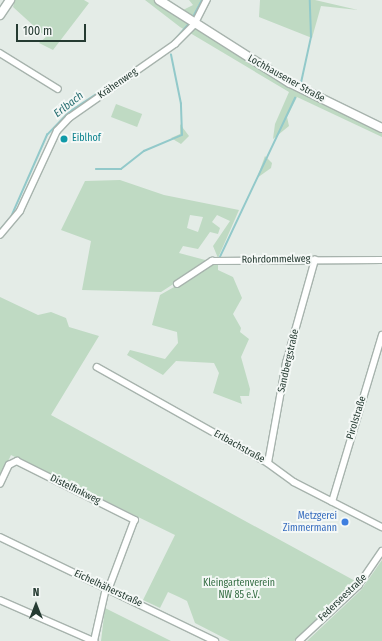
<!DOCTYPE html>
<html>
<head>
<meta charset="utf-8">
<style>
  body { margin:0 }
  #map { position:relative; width:382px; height:641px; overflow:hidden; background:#e4ece7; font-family:"Fira Sans Condensed",sans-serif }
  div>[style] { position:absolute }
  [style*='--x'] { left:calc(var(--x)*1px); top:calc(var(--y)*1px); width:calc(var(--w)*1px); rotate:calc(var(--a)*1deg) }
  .green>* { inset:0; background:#bfdac3; transform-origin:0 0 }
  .stream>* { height:1.5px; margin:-0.75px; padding:0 0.75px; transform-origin:0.75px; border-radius:0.75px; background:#92c9ca }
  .roads { filter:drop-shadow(1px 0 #a7b3ad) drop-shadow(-1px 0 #a7b3ad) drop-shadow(0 1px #a7b3ad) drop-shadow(0 -1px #a7b3ad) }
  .street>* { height:5.5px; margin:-2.75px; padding:0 2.75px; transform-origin:2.75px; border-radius:2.75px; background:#fff }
  .secondary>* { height:8px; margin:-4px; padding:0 4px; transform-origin:4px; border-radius:4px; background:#fff }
  .dots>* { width:11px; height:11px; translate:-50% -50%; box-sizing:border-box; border:2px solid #f4f8f6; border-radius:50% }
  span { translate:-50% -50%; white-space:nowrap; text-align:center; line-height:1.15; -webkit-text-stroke:4px #f4f8f6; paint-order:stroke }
  .street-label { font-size:10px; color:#253b32 }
  .culture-label { font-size:10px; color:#0d838f }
  .left { translate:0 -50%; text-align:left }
  .shop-label { font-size:10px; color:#366cbe }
  .right { translate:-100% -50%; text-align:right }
  .park-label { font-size:10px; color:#346d43 }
  .water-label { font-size:11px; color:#266d70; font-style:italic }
  .north { position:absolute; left:16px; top:585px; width:40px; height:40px; -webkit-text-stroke:3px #f4f8f6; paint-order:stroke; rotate:0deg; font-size:11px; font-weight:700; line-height:16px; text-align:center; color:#253b32 }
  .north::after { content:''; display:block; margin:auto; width:14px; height:18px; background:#253b32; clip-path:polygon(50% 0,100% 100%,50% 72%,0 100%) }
  .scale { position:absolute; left:16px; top:24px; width:70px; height:18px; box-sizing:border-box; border:2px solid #253b32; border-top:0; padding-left:5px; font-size:12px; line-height:14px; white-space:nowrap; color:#253b32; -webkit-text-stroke:3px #f4f8f6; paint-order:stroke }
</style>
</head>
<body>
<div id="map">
  <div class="green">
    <div style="clip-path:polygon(15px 0,84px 0,89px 3px,53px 50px,39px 43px,46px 37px,13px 7px)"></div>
    <div style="clip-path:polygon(145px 0,169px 0,183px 10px,193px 5px,189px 0,204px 0,194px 19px,292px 80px,382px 124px,382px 137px,297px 97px,287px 117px,289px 126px,273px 139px,275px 124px,289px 92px,180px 27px)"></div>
    <div style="clip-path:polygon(260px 0,315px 0,358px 10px,321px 6px,312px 38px,259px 17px)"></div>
    <div style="left:116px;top:104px;width:28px;height:14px;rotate:21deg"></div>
    <div style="clip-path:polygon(180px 124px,189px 136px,181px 144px,171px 138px,180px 134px)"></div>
    <div style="clip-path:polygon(265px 156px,272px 163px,271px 168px,257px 178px)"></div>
    <div style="clip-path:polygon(evenodd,120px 180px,164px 195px,239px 210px,218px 258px,213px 246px,230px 221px,217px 215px,212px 222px,220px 228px,218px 234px,210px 232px,198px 249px,183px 246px,179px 253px,209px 261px,161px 292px,82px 290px,91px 241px,61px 230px,85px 181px,120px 180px,190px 215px,203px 217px,198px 232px,187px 228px,190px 215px)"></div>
    <div style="clip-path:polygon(218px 262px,218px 270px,233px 277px,242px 298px,233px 314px,241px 328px,240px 332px,249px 339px,241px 357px,250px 389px,249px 396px,240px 396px,242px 404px,213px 393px,219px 373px,214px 363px,176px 361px,163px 375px,127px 355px,130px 350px,165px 359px,178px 343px,177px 332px,152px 325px,160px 295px)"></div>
    <div style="clip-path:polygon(0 297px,38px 315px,51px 312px,66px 318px,69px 327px,99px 336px,51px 415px,357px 582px,294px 641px,230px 641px,195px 623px,187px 601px,179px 597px,168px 592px,160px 608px,143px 600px,175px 535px,11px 455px,0 478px)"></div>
    <div style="clip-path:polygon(382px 560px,382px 641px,307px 641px,361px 590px)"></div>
    <div style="clip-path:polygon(105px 608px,171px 641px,101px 641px)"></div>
  </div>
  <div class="stream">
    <div style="--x:193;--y:17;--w:19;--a:-62"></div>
    <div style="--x:173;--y:42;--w:23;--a:-49"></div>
    <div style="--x:301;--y:83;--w:47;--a:-77.7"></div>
    <div style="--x:311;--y:37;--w:37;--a:-92"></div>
    <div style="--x:96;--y:169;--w:25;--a:0"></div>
    <div style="--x:121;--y:169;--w:29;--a:-38"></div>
    <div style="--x:144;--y:151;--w:41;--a:-22.8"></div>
    <div style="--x:182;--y:135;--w:31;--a:-92"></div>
    <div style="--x:181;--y:104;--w:50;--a:-101.5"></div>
    <div style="--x:0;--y:230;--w:17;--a:-50"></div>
    <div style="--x:11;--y:217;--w:90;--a:-66.3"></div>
    <div style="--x:47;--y:135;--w:30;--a:-46"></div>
    <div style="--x:68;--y:113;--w:103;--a:-33.5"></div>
    <div style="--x:219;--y:259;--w:178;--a:-64.7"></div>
  </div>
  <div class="roads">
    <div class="street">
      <div style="--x:0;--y:53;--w:68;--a:31.8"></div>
      <div style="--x:0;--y:235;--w:31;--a:-50"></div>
      <div style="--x:20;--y:211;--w:88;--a:-65.2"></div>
      <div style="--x:57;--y:131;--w:18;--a:-47"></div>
      <div style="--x:69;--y:118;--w:129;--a:-34.9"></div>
      <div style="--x:175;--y:44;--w:27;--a:-45"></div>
      <div style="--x:194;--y:25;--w:28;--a:-63"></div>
      <div style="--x:177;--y:284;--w:42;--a:-33.3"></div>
      <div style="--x:212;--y:261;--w:170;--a:-0.3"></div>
      <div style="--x:97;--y:367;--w:196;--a:29.3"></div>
      <div style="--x:268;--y:463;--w:32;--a:36"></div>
      <div style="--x:294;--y:482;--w:99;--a:27.1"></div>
      <div style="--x:268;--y:463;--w:102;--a:-79.8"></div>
      <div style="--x:286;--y:363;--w:107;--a:-74.3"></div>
      <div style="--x:0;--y:484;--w:21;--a:-65"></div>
      <div style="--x:9;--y:465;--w:9;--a:-27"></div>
      <div style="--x:17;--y:461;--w:132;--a:26.6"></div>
      <div style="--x:135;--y:520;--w:74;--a:110.6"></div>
      <div style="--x:332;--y:502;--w:174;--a:-73.3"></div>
      <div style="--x:0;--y:537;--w:239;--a:25.8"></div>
      <div style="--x:0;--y:600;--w:103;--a:23.6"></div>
      <div style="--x:94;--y:641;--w:54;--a:-77.2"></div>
      <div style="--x:299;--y:641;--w:81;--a:-43"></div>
      <div style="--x:358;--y:586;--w:42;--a:-55.6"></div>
    </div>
    <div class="secondary">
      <div style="--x:159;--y:0;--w:155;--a:32.4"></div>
      <div style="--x:290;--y:83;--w:102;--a:26.1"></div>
      <div style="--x:0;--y:15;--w:18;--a:-56"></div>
    </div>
  </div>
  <div class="dots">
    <div style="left:64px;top:139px;background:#0f9aa8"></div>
    <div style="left:345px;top:522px;background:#3f7fe0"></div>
  </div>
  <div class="street-label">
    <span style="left:286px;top:79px;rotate:29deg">Lochhausener Straße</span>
    <span style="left:118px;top:84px;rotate:-35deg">Krähenweg</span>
    <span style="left:276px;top:260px;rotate:-1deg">Rohrdommelweg</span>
    <span style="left:289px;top:361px;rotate:-77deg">Sandbergstraße</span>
    <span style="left:357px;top:418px;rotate:-73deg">Pirolstraße</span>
    <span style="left:239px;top:447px;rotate:29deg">Erlbachstraße</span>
    <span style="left:75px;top:490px;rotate:26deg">Distelfinkweg</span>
    <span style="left:108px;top:589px;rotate:25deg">Eichelhäherstraße</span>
    <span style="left:343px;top:598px;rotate:-44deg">Federseestraße</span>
  </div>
  <div class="culture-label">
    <span class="left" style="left:72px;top:139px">Eiblhof</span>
  </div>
  <div class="shop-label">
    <span class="right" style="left:337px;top:522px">Metzgerei<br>Zimmermann</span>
  </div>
  <div class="park-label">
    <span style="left:239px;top:589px">Kleingartenverein<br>NW 85 e.V.</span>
  </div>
  <div class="water-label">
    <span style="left:69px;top:105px;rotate:-38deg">Erlbach</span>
  </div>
  <div class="north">N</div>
  <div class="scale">100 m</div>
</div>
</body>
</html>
